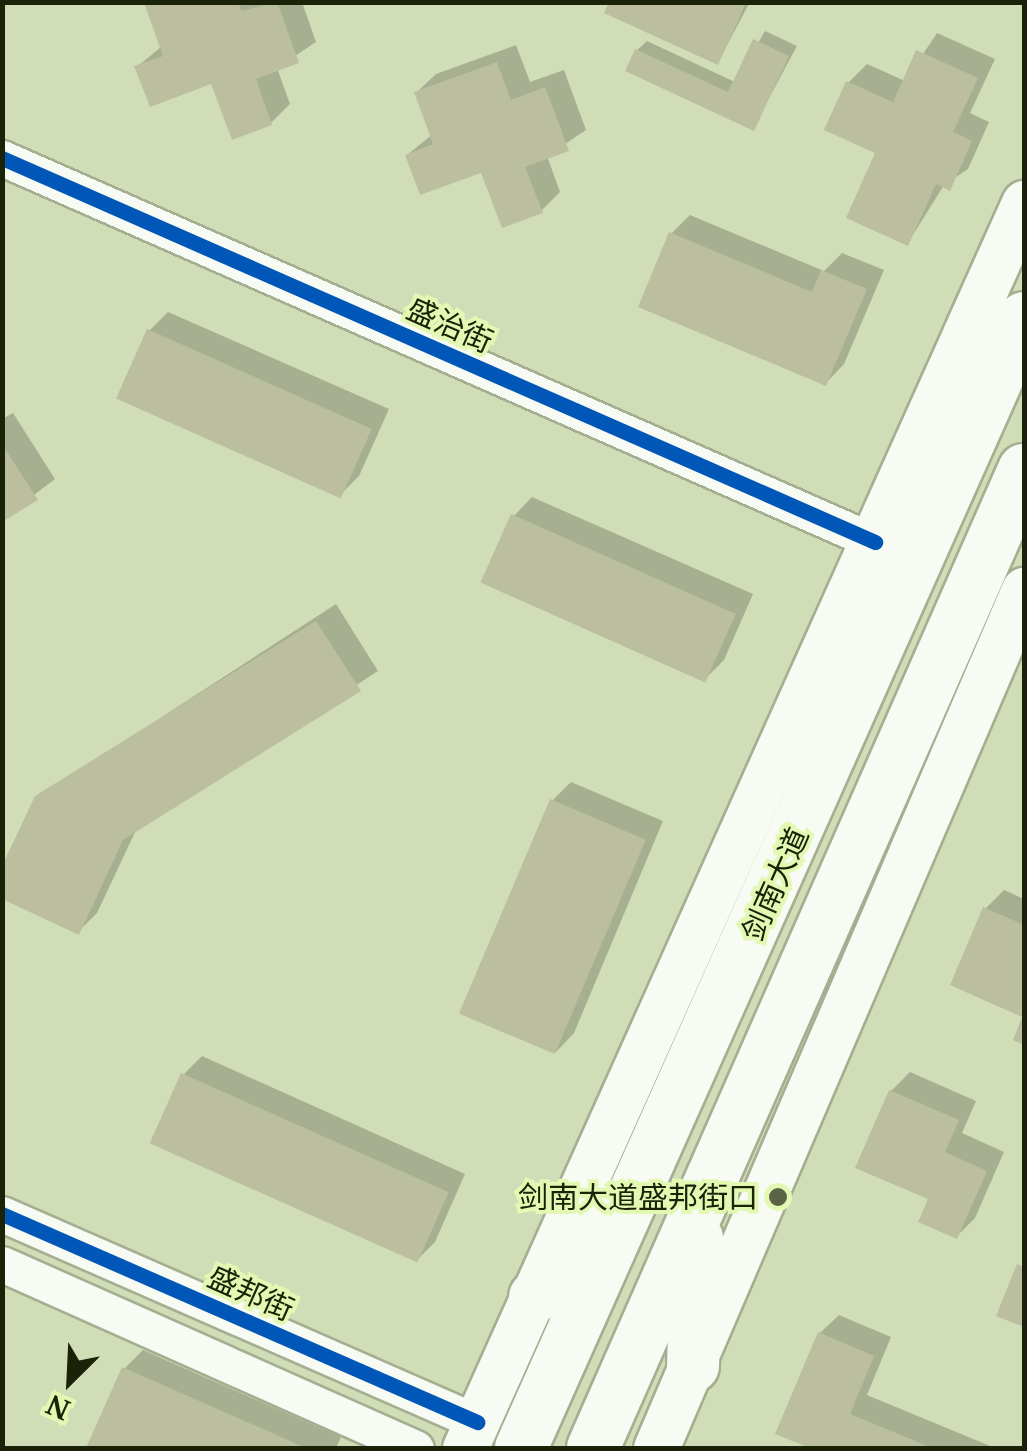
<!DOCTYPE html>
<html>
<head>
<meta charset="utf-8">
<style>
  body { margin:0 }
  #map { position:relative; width:1027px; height:1451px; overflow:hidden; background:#d0ddb6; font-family:"Noto Serif","Noto Sans SC",serif }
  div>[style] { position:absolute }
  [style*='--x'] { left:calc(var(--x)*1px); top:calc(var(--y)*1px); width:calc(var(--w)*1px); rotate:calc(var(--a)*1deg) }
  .shadow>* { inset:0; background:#0003 }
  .building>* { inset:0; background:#bbbfa0; transform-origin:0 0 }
  .roads { filter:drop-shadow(2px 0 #a4ae90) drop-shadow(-2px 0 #a4ae90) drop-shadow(0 2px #a4ae90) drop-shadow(0 -2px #a4ae90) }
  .minor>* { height:35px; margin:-17.5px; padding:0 17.5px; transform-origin:17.5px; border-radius:17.5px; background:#f8faf4 }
  .major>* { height:45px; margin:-22.5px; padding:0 22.5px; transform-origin:22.5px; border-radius:22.5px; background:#f8faf4 }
  .highway>* { height:52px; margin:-26px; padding:0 26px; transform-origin:26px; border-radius:26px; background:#f8faf4 }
  .cycleway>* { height:15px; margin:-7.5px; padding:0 7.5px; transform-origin:7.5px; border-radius:7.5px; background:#0057b8 }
  .dots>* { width:28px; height:28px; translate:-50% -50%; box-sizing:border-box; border:5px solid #e3f9b3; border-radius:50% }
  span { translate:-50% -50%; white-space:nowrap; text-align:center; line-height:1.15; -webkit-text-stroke:8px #e3f9b3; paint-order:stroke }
  .street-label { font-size:30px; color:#1a2207 }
  .poi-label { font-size:30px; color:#1a2207 }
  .right { translate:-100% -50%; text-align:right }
  .frame { position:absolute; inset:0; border:5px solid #1a2207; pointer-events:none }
  .north { position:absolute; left:20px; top:1331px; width:100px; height:100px; -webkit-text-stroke:8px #e3f9b3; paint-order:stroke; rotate:204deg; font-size:28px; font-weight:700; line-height:40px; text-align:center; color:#1a2207 }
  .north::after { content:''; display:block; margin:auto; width:35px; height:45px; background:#1a2207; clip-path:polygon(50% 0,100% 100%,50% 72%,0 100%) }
</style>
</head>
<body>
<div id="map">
  <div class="shadow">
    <div style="clip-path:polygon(302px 2px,316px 42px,277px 68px,290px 104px,271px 123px,213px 81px,137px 67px,162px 46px,149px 2px)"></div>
    <div style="clip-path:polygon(612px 2px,750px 2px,718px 62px)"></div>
    <div style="clip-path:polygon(765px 31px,797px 46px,753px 128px,637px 50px,647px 41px,735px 82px)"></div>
    <div style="clip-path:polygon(937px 33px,995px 59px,970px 113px,989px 122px,968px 169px,944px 185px,908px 243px,848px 83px,867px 64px,905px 81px)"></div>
    <div style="clip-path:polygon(516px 45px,530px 82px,564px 70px,586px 130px,547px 156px,560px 192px,541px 211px,483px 170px,407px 155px,433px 134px,417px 92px,436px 74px)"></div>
    <div style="clip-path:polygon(690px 215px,824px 271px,842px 253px,884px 270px,844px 364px,826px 383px,671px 234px)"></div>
    <div style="clip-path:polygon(168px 312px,389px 409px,359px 476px,341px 494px,149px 331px)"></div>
    <div style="clip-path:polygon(13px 413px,55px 479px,2px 519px,2px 419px)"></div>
    <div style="clip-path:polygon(532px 497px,753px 594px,724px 660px,705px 679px,514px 516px)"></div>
    <div style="clip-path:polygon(336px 604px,378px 671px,137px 828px,97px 913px,78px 932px,37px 798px)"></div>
    <div style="clip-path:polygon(571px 782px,663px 821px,574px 1033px,556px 1052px,552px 801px)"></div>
    <div style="clip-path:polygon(1004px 890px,1024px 899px,1024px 1015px,953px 984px,985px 909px)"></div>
    <div style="clip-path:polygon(202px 1056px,465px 1174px,435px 1242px,416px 1261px,184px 1074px)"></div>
    <div style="clip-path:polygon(910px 1072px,976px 1101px,962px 1133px,1004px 1152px,975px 1218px,957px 1236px,931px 1198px,891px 1091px)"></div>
    <div style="clip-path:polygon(839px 1315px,891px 1337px,867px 1395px,995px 1448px,816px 1448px,778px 1432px,820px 1333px)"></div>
    <div style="clip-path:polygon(143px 1350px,341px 1437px,336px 1448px,89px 1448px,124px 1369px)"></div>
  </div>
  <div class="building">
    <div style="clip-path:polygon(238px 2px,241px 11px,277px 2px,299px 63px,256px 79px,272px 125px,232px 140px,211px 84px,150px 107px,134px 66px,163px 56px,144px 3px)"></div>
    <div style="clip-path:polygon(609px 2px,739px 2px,745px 5px,718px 65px,604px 13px)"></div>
    <div style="clip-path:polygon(753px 39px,789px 56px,754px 131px,625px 71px,635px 49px,728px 92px)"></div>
    <div style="clip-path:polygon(916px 50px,978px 78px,953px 132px,972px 141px,950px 191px,936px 184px,908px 246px,846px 218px,875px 153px,824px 130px,846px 81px,893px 102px)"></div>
    <div style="clip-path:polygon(497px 62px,511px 100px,545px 87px,569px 151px,525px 167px,543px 213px,502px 228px,481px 173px,420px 195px,405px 155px,433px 144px,414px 92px)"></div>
    <div style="clip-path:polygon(669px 232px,812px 292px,821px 270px,867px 289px,826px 386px,638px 307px)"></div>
    <div style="left:147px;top:329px;width:246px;height:76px;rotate:24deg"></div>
    <div style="clip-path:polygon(2px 444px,38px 500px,2px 522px)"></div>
    <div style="left:511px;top:514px;width:246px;height:75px;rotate:24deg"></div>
    <div style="clip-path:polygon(316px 621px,361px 691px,123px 840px,79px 935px,2px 899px,2px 866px,35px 796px)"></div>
    <div style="left:550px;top:799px;width:104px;height:233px;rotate:23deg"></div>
    <div style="clip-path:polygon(983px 907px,1024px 925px,1024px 1045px,1013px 1040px,1022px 1017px,950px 985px)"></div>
    <div style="left:181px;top:1073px;width:293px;height:77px;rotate:24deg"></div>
    <div style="clip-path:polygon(889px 1090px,959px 1120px,945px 1152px,987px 1171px,957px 1239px,918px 1222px,928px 1199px,855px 1168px)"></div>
    <div style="clip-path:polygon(1017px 1264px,1024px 1267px,1024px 1327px,996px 1316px)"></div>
    <div style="clip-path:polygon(818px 1332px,874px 1356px,850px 1414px,932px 1448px,810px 1448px,775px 1434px)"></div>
    <div style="clip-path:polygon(122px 1367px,306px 1448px,86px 1448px)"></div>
  </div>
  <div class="roads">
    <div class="minor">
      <div style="--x:2;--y:158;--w:954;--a:23.74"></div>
      <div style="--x:2;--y:1214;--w:519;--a:23.65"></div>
      <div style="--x:2;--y:1264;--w:453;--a:24"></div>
    </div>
    <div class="major">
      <div style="--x:465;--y:1448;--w:1365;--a:-65.82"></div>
      <div style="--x:656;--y:1448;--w:934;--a:-66.79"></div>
    </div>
    <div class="highway">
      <div style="--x:535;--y:1297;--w:111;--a:-46.1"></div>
      <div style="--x:693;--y:1366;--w:128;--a:-88.2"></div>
      <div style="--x:521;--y:1448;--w:1237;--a:-66"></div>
      <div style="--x:593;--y:1448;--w:1069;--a:-66.22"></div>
    </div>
  </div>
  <div class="cycleway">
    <div style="--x:2;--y:158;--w:954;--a:23.74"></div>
    <div style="--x:2;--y:1214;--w:519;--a:23.65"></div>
  </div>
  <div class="dots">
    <div style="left:778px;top:1197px;background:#5a6344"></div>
  </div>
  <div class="street-label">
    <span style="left:450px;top:325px;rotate:24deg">盛治街</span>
    <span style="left:775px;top:884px;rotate:-66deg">剑南大道</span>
    <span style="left:251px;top:1293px;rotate:24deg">盛邦街</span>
  </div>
  <div class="poi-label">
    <span class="right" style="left:758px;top:1197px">剑南大道盛邦街口</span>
  </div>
  <div class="frame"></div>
  <div class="north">N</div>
</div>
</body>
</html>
